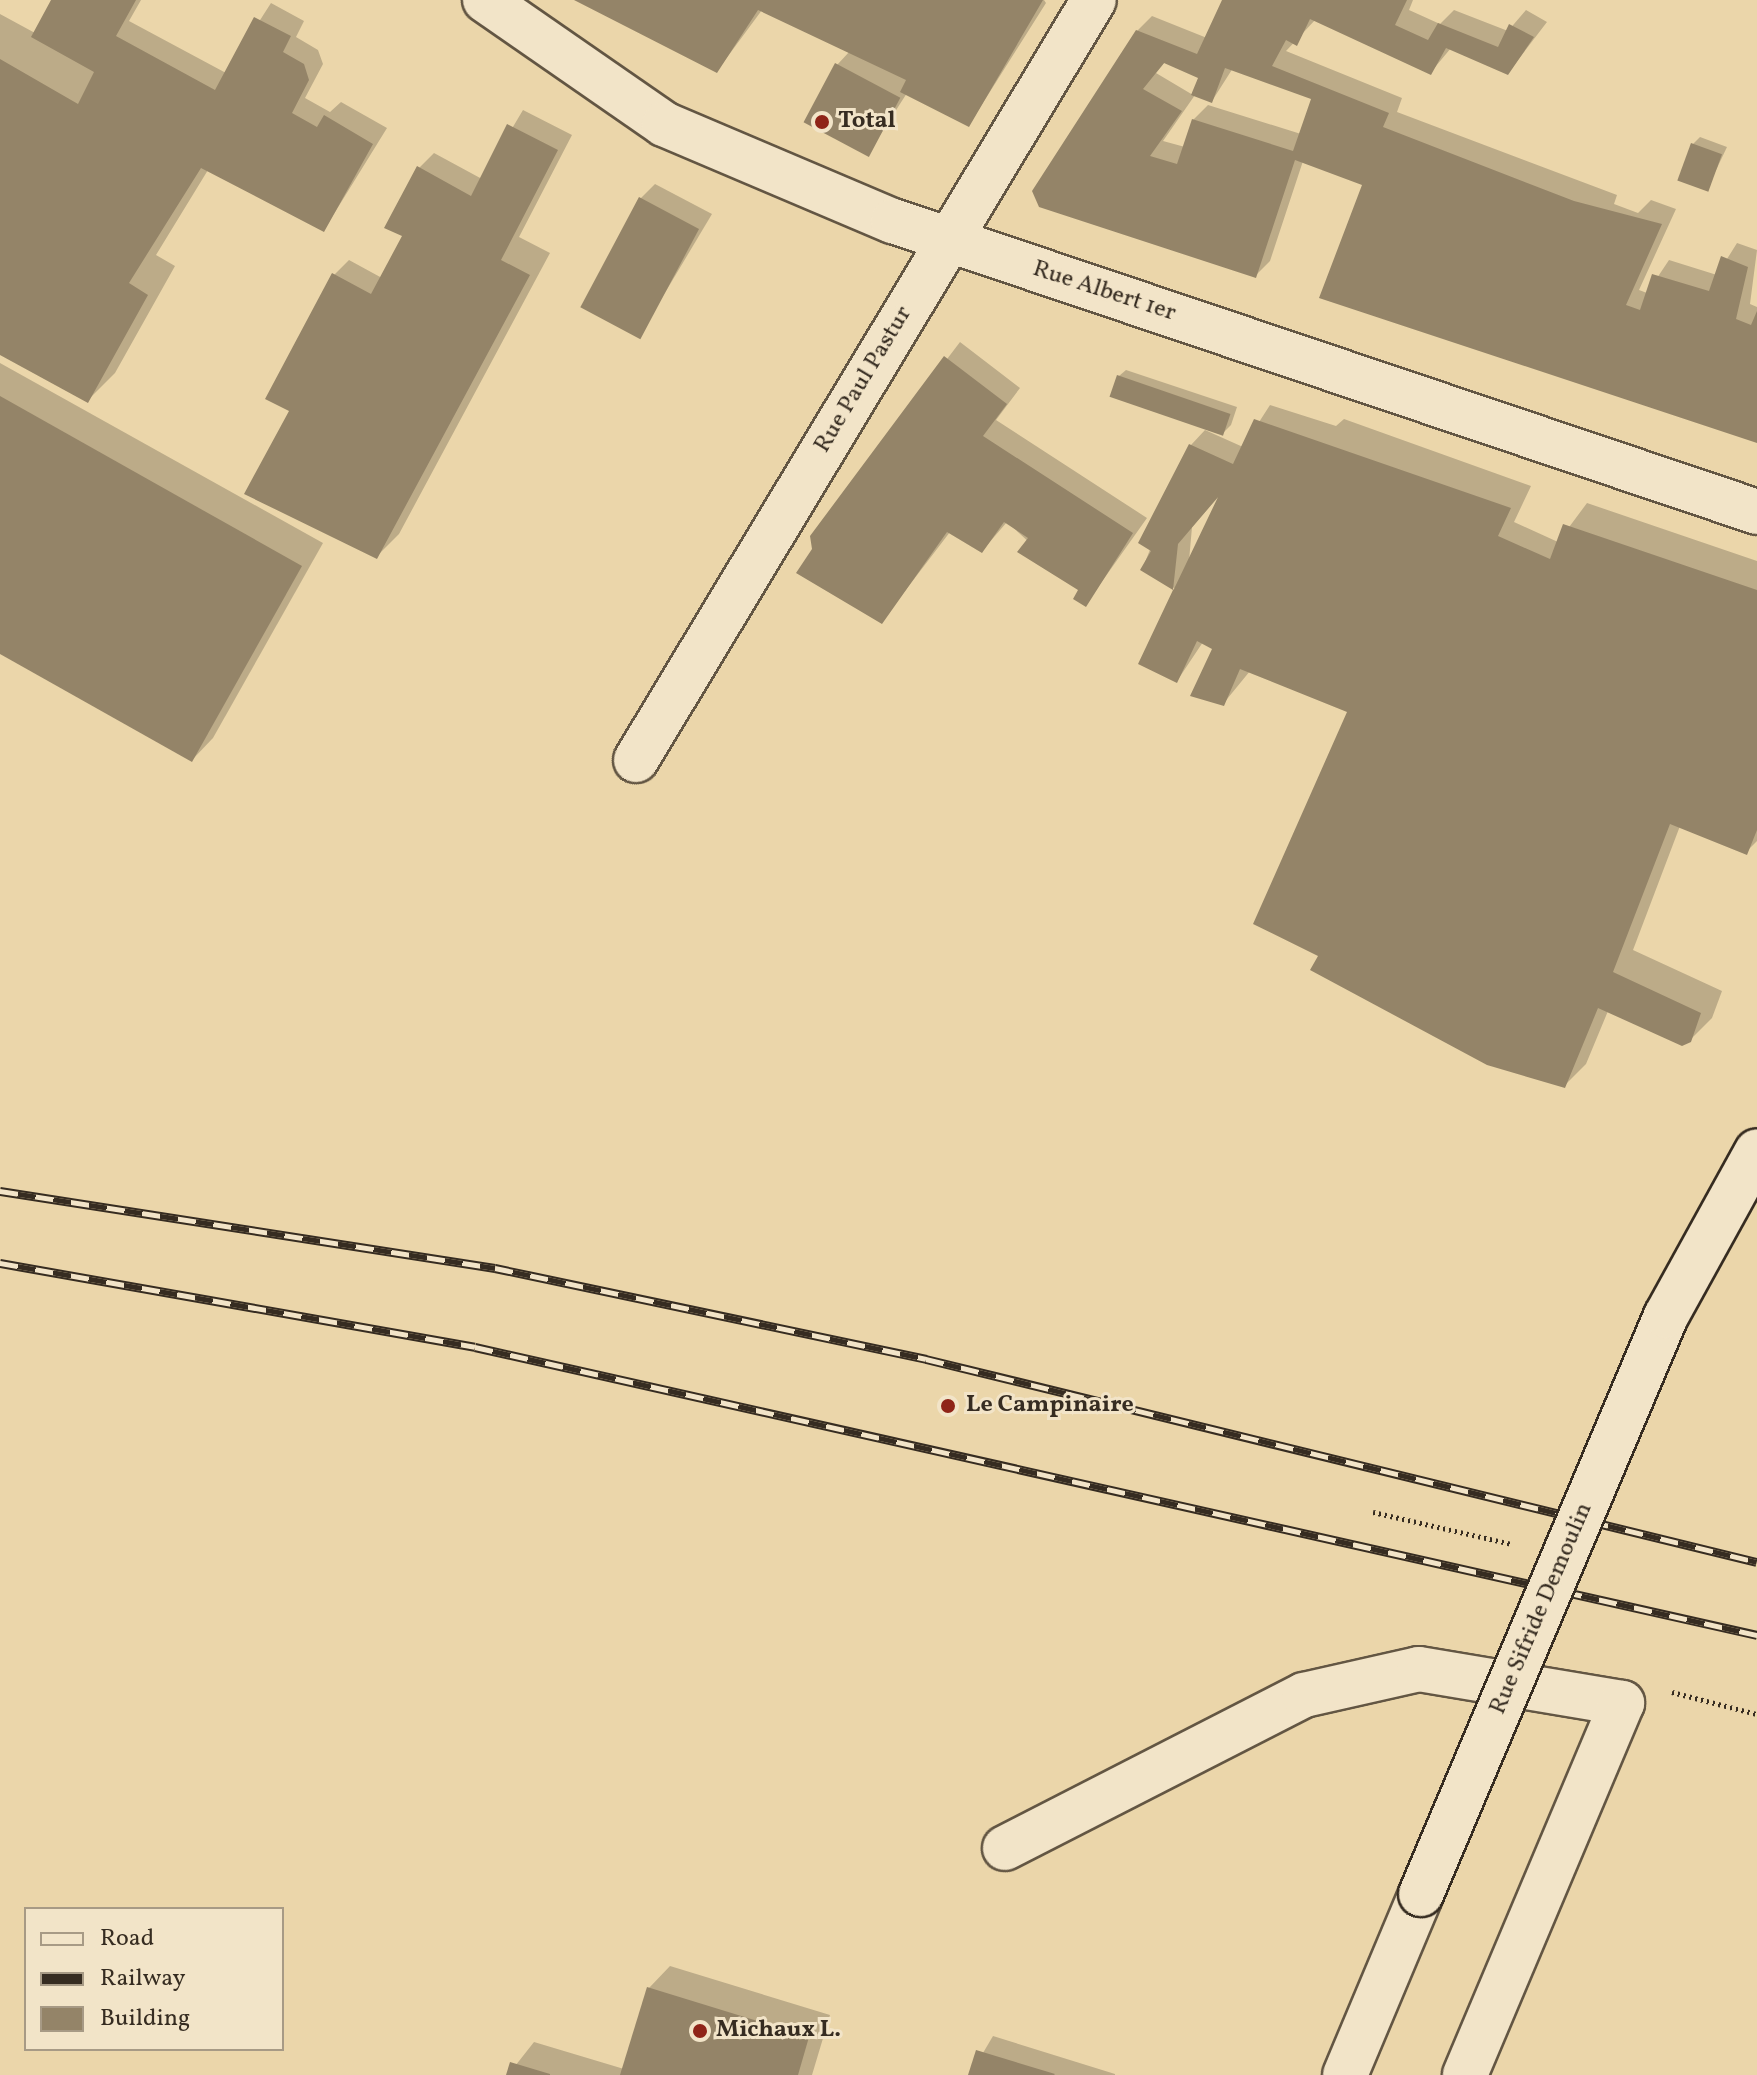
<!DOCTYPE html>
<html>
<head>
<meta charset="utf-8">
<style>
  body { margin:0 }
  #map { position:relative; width:1757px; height:2075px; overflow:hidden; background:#ebd6aa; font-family:Vollkorn,serif }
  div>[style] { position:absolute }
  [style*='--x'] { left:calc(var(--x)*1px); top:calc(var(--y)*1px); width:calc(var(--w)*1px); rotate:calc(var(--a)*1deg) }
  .shadow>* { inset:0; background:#0003 }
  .building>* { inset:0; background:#948468; transform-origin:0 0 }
  .path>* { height:5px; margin-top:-2.5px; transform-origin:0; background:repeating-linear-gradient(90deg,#362c21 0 2px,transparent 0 6px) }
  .roads { filter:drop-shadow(2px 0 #635643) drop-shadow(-2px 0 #635643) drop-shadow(0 2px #635643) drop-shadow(0 -2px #635643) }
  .street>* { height:44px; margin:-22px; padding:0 22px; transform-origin:22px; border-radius:22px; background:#f2e4c8 }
  .secondary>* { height:44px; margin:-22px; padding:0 22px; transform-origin:22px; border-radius:22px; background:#f2e4c8 }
  .rail>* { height:9px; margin-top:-4.5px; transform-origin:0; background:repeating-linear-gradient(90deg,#f2e4c8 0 18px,#362c21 0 36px); box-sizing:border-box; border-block:2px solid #362c21 }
  .bridges { filter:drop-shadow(2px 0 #362c21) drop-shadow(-2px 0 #362c21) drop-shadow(0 2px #362c21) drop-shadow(0 -2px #362c21) }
  .secondary-bridge>* { height:44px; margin:-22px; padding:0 22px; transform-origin:22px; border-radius:22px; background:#f2e4c8 }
  .dots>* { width:22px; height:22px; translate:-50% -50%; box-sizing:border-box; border:4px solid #f2e4c8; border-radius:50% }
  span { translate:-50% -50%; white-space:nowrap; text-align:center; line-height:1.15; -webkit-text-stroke:6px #f2e4c8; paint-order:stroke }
  .poi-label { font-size:24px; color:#362c21; font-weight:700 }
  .left { translate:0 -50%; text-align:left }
  .street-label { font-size:24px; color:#362c21 }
  .legend { position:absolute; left:24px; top:1907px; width:260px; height:144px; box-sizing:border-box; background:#f2e4c8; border:2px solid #a79a85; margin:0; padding:10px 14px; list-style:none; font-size:24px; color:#362c21 }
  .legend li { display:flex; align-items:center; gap:16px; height:40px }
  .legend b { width:40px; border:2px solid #a79a85 }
</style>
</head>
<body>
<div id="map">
  <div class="shadow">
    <div style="clip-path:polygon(53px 0,141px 0,129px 21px,226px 73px,271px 3px,304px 21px,296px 37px,318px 50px,323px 64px,305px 98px,330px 112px,341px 102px,387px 128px,324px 230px,208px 170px,156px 255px,175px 266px,115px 373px,87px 401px,0 353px,0 14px,35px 33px)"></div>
    <div style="clip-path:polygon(580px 0,1044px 0,1046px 3px,969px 125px,907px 93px,868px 154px,837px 65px,850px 51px,762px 10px,717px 71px)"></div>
    <div style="clip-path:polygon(evenodd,1224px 0,1413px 0,1409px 10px,1440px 24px,1454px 10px,1508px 31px,1526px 10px,1547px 22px,1508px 73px,1451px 48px,1431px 72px,1316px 19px,1286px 51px,1402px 98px,1397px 112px,1617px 195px,1614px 204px,1638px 213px,1651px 200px,1676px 209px,1639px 290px,1647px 293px,1669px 260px,1717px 275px,1737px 243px,1757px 250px,1750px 304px,1757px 307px,1757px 438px,1365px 184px,1303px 161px,1270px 261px,1255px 276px,1040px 205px,1137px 31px,1152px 16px,1207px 38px,1224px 0,1165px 62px,1201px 77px,1193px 95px,1156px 73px,1165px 62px,1224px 0,1233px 68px,1313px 98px,1301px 134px,1208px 105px,1193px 120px,1185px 147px,1163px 141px,1195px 95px,1212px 101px,1233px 68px)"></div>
    <div style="clip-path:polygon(523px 110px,572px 135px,519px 237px,550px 253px,399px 534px,377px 556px,291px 410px,334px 275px,349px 260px,382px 278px,405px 236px,419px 168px,434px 153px,482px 179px)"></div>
    <div style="clip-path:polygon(1700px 137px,1727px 147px,1707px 189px,1693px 144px)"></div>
    <div style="clip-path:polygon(655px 184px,712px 214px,638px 338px,641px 198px)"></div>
    <div style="clip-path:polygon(960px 342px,1020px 388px,996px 420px,1147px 518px,1086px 604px,1081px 590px,1007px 522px,982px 551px,950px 532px,882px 621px,814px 549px,812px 537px)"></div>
    <div style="clip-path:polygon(0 363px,323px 543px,213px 738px,192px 760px,0 652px)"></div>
    <div style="clip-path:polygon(1126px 370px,1237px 407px,1231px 425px,1224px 432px,1119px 376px)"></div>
    <div style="clip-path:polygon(evenodd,1270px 405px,1336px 426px,1344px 419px,1531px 486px,1514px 522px,1558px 542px,1587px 503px,1757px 561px,1757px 841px,1746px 852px,1680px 826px,1633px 950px,1722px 991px,1712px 1018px,1689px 1041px,1608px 1011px,1586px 1064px,1564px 1086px,1324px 947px,1349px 711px,1250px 671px,1223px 704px,1214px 649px,1203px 642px,1177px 681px,1176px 589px,1142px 570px,1191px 445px,1205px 430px,1243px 447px,1270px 405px,1220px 495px,1189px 561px,1192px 527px,1220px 495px)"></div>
    <div style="clip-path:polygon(670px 1966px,830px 2015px,812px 2075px,508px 2075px,534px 2042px,624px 2069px,649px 1988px)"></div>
    <div style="clip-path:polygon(993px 2036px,1115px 2074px,1115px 2075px,970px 2075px)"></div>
  </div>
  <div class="building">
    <div style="clip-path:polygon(51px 0,136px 0,116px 36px,215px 90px,254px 17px,291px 36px,283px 52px,304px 64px,309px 80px,292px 113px,317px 127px,324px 115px,373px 144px,324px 232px,201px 168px,129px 283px,148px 295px,88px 403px,0 355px,0 59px,78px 104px,94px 72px,31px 37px)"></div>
    <div style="clip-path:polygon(574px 0,1043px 0,969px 127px,900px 92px,906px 80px,758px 10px,717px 73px)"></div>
    <div style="clip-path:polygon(evenodd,1222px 0,1407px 0,1395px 25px,1428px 40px,1438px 23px,1498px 47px,1509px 24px,1534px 37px,1508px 75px,1446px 48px,1431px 75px,1310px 19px,1297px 46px,1286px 40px,1272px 66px,1389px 113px,1383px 127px,1574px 201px,1662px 224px,1626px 305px,1640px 310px,1652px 274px,1709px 291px,1721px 256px,1748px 267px,1736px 319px,1751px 325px,1757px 311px,1757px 443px,1319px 298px,1362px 185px,1295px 160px,1256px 278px,1039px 207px,1032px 191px,1136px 30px,1197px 54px,1222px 0,1164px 63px,1198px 78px,1191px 95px,1212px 103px,1225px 68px,1311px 99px,1293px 151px,1192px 119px,1177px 164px,1150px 156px,1182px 111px,1143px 89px,1164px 63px)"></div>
    <div style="left:835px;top:63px;width:74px;height:67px;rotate:28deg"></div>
    <div style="clip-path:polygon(507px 124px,558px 150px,501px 260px,530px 275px,377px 559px,244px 494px,289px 411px,265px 399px,332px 273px,371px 294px,402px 236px,384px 228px,417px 166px,471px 196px)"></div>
    <div style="left:1691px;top:143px;width:33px;height:40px;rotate:20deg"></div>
    <div style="left:639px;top:197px;width:68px;height:125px;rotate:28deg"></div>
    <div style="clip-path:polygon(944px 356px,1007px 404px,983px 436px,1133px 533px,1086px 607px,1073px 599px,1078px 590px,1017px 552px,1028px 538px,1004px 522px,982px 553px,947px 532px,882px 624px,796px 573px,812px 549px,810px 536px)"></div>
    <div style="left:1117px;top:375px;width:120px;height:23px;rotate:19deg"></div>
    <div style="clip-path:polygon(0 396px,302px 566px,192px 762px,0 654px)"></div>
    <div style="clip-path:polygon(evenodd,1254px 419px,1511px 508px,1498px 536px,1550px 559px,1563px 524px,1757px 590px,1757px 830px,1747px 855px,1670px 824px,1613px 972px,1701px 1013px,1691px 1042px,1682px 1046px,1598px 1008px,1565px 1088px,1487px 1065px,1310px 970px,1318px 956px,1253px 924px,1347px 712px,1240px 669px,1224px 706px,1190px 696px,1212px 649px,1197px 641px,1177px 683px,1138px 664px,1173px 590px,1140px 570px,1151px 551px,1138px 543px,1189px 444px,1233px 464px,1254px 419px,1218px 497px,1174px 589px,1173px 590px,1178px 544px,1218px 497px)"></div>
    <div style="clip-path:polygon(647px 1987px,809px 2037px,798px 2075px,620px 2075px)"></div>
    <div style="clip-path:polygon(976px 2050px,1055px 2074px,1054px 2075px,968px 2075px)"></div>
    <div style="clip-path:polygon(510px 2062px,550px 2074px,550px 2075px,506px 2075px)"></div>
  </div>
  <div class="path">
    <div style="--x:1373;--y:1512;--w:143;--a:13"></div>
    <div style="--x:1672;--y:1692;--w:88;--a:14.5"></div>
  </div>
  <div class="roads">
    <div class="street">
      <div style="--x:636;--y:760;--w:887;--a:-58.93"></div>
      <div style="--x:1005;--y:1848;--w:336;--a:-27.1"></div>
      <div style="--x:1304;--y:1695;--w:118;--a:-12.7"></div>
      <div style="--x:1419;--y:1669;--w:206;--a:9.5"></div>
      <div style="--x:1622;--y:1703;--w:404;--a:112.9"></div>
    </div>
    <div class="secondary">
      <div style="--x:485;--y:0;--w:218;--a:34.7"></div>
      <div style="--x:664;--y:124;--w:249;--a:23"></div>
      <div style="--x:893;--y:221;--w:912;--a:18.61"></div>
      <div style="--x:1345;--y:2075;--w:196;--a:-67.2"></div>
    </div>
  </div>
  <div class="rail">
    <div style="--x:0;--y:1191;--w:501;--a:8.84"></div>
    <div style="--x:495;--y:1268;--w:441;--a:11.9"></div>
    <div style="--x:926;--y:1359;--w:855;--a:13.73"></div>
    <div style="--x:0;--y:1263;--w:482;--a:10"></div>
    <div style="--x:475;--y:1347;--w:1314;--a:12.66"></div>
  </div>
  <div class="bridges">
    <div class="secondary-bridge">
      <div style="--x:1421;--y:1894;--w:628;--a:-67.03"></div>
      <div style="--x:1666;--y:1316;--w:188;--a:-61.1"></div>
    </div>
  </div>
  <div class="dots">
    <div style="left:822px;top:122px;background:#8f2418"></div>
    <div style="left:948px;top:1406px;background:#8f2418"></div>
    <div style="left:700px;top:2031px;background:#8f2418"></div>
  </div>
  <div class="poi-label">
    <span class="left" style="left:838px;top:122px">Total</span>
    <span class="left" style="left:966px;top:1406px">Le Campinaire</span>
    <span class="left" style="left:716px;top:2031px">Michaux L.</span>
  </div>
  <div class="street-label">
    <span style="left:1104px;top:292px;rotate:18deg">Rue Albert 1er</span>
    <span style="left:864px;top:380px;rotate:-59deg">Rue Paul Pastur</span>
    <span style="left:1542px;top:1609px;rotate:-67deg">Rue Sifride Demoulin</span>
  </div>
  <ul class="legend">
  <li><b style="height:10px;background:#f2e4c8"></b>Road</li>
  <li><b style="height:10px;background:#362c21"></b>Railway</li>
  <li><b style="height:22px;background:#948468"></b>Building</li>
  </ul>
</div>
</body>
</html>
